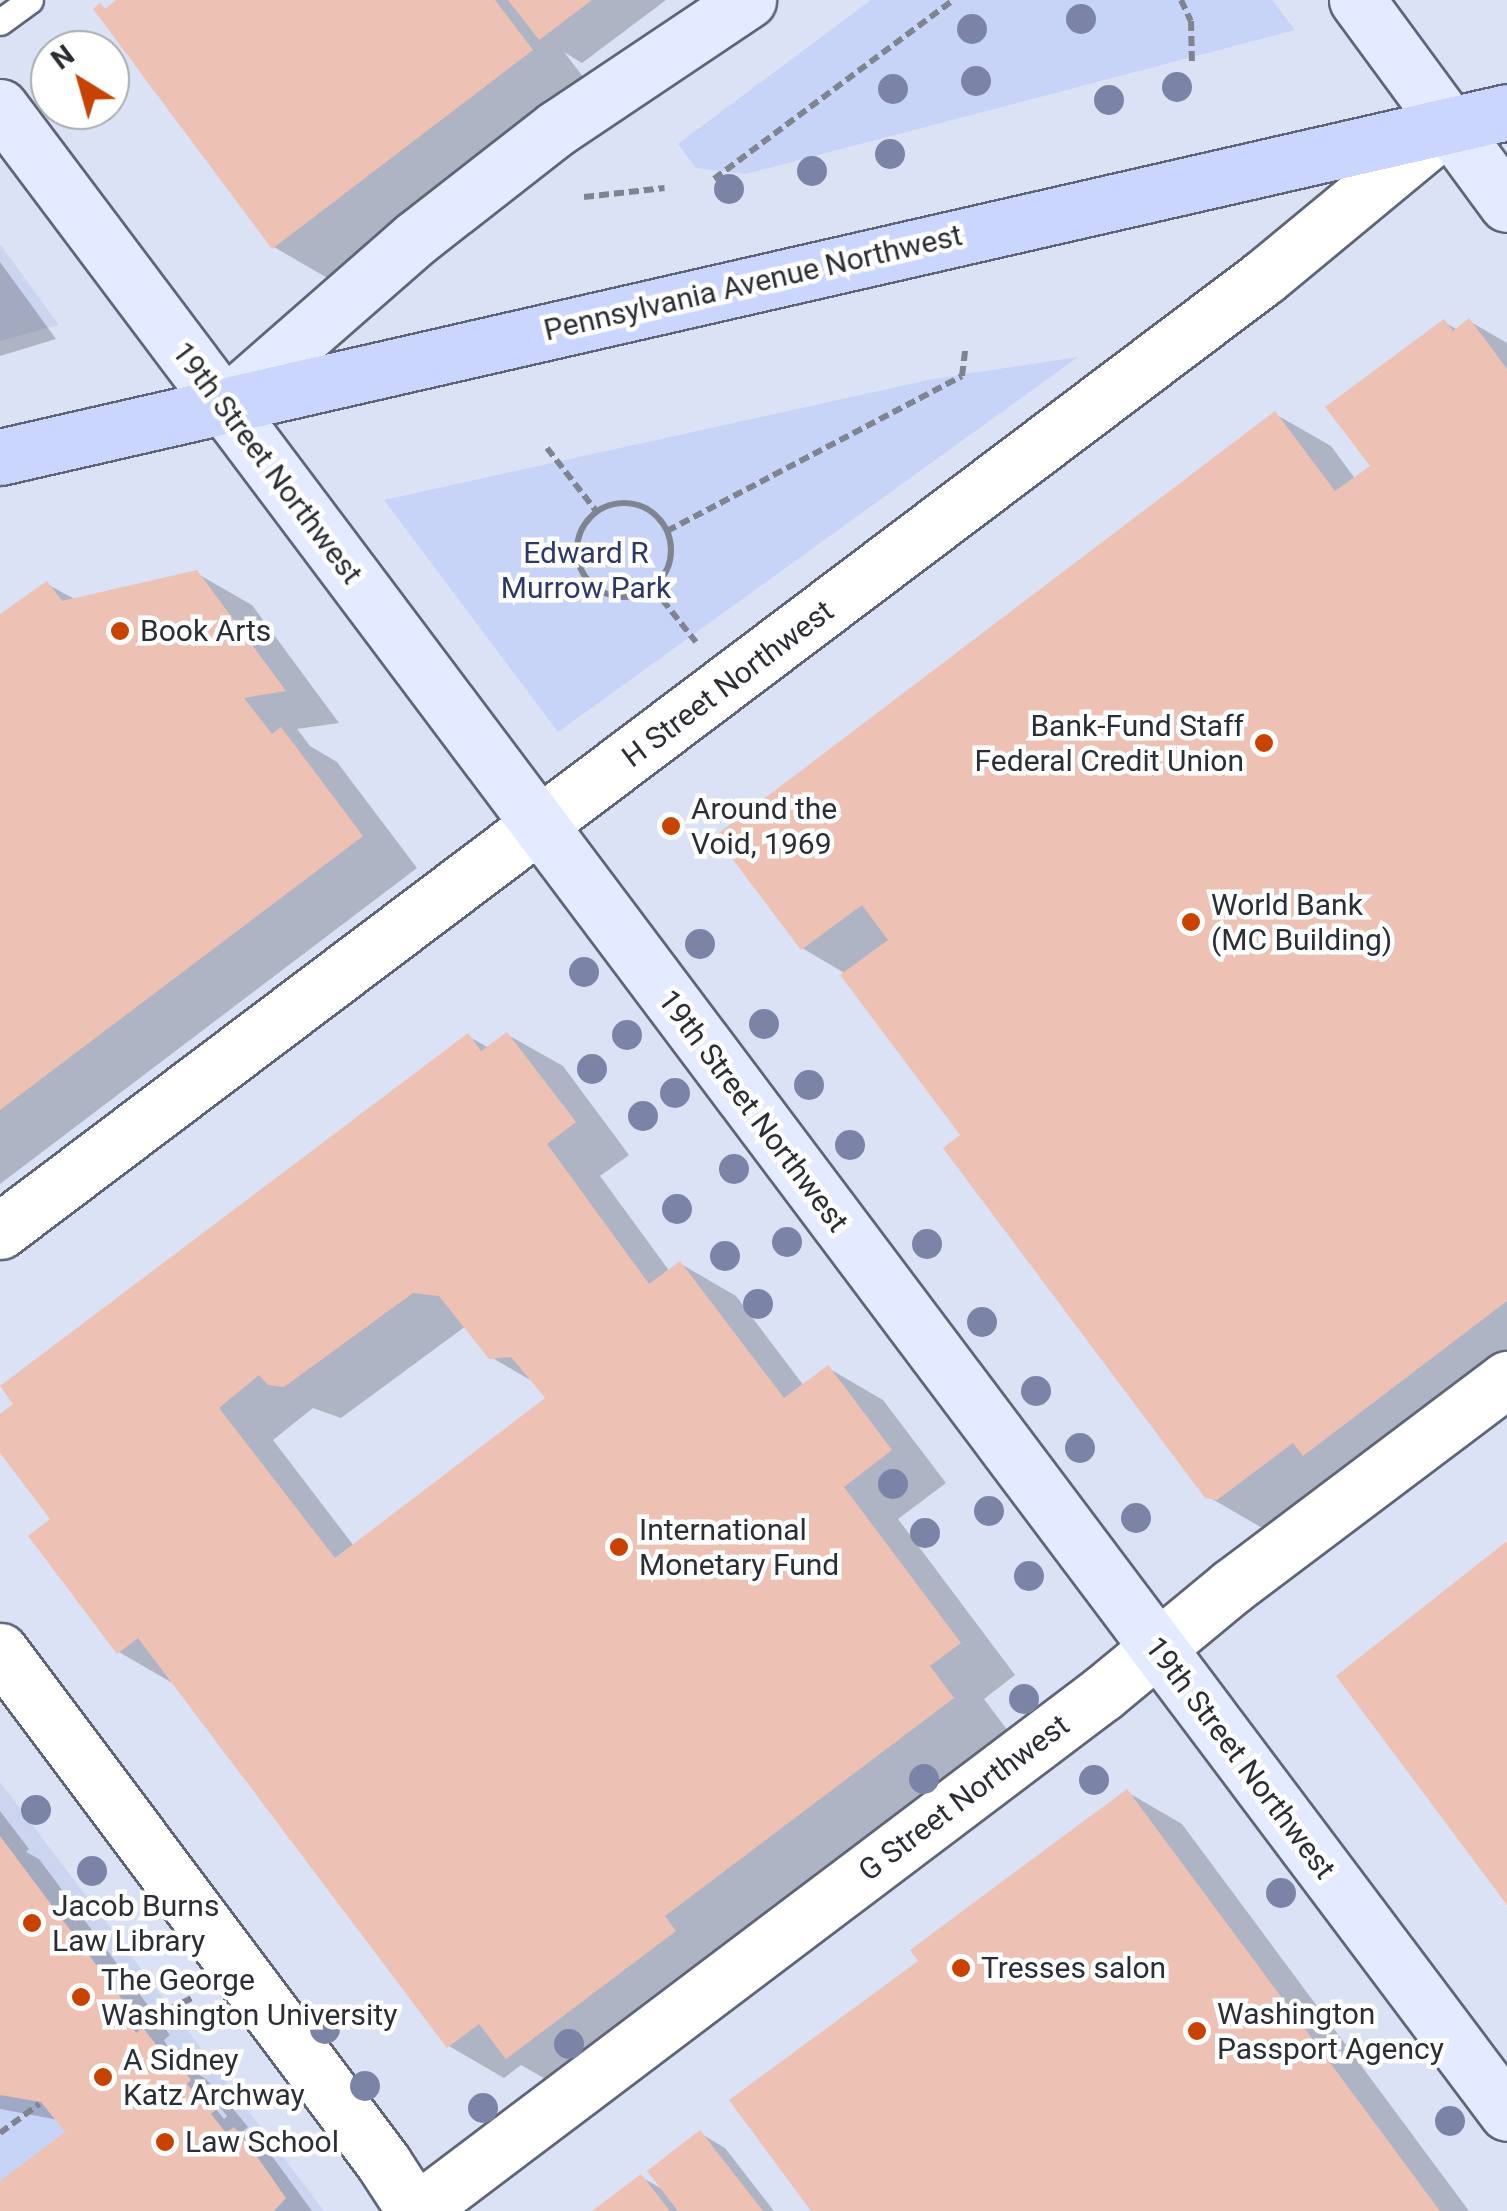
<!DOCTYPE html>
<html>
<head>
<meta charset="utf-8">
<style>
  body { margin:0 }
  #map { position:relative; width:1507px; height:2211px; overflow:hidden; background:#dbe2f6; font-family:Roboto,sans-serif }
  div>[style] { position:absolute }
  [style*='--x'] { left:calc(var(--x)*1px); top:calc(var(--y)*1px); width:calc(var(--w)*1px); rotate:calc(var(--a)*1deg) }
  .built>* { inset:0; background:#ccd5ef }
  .green>* { inset:0; background:#c7d3f7 }
  .shadow>* { inset:0; background:#0003 }
  .building>* { inset:0; background:#edc2b4 }
  .path>* { height:6px; margin-top:-3px; transform-origin:0; background:repeating-linear-gradient(90deg,#7f8491 0 10px,transparent 0 15px) }
  .path>.ring { margin:-3px; padding:0; box-sizing:content-box; background:none; border:6px solid #7f8491; border-radius:50% }
  .roads { filter:drop-shadow(2px 0 #5f6576) drop-shadow(-2px 0 #5f6576) drop-shadow(0 2px #5f6576) drop-shadow(0 -2px #5f6576) }
  .service>* { height:25px; margin:-12.5px; padding:0 12.5px; transform-origin:12.5px; border-radius:12.5px; background:#fff }
  .tertiary>* { height:55px; margin:-27.5px; padding:0 27.5px; transform-origin:27.5px; border-radius:27.5px; background:#fff }
  .secondary>* { height:55px; margin:-27.5px; padding:0 27.5px; transform-origin:27.5px; border-radius:27.5px; background:#e4eaff }
  .primary>* { height:55px; margin:-27.5px; padding:0 27.5px; transform-origin:27.5px; border-radius:27.5px; background:#cad6fe }
  .trees>* { width:30px; height:30px; margin:-15px; border-radius:50%; background:#7b84a7 }
  .dots>* { width:28px; height:28px; translate:-50% -50%; box-sizing:border-box; border:5px solid #fff; border-radius:50% }
  span { translate:-50% -50%; white-space:nowrap; text-align:center; line-height:1.15; -webkit-text-stroke:9px #fff; paint-order:stroke }
  .street-label { font-size:30px; color:#2b2e35 }
  .park-label { font-size:30px; color:#2c3867 }
  .poi-label { font-size:30px; color:#2b2e35 }
  .left { translate:0 -50%; text-align:left }
  .right { translate:-100% -50%; text-align:right }
  .north { position:absolute; left:30px; top:30px; width:100px; height:100px; box-sizing:border-box; background:#fff; border:2px solid #aaabae; border-radius:50%; rotate:323deg; font-size:28px; font-weight:700; line-height:40px; text-align:center; color:#2b2e35 }
  .north::after { content:''; display:block; margin:auto; width:35px; height:45px; background:#c84200; clip-path:polygon(50% 0,100% 100%,50% 72%,0 100%) }
</style>
</head>
<body>
<div id="map">
  <div class="built">
    <div style="clip-path:polygon(0 244px,59px 325px,0 341px)"></div>
    <div style="clip-path:polygon(0 1782px,324px 2211px,0 2211px)"></div>
  </div>
  <div class="green">
    <div style="clip-path:polygon(871px 0,1272px 0,1295px 30px,746px 174px,696px 168px,678px 144px)"></div>
    <div style="clip-path:polygon(1078px 357px,558px 732px,384px 500px,933px 379px)"></div>
    <div style="clip-path:polygon(0 2095px,41px 2102px,65px 2132px,0 2181px)"></div>
  </div>
  <div class="shadow">
    <div style="clip-path:polygon(120px 0,666px 0,582px 63px,564px 52px,587px 82px,329px 279px,274px 247px,101px 6px,108px 10px)"></div>
    <div style="clip-path:polygon(0 262px,56px 339px,0 356px)"></div>
    <div style="clip-path:polygon(1469px 321px,1507px 343px,1507px 1374px,1264px 1529px,1207px 1496px,963px 1136px,846px 974px,802px 948px,1275px 414px,1331px 446px,1356px 480px,1373px 467px,1444px 322px,1458px 330px)"></div>
    <div style="clip-path:polygon(196px 573px,252px 605px,339px 723px,297px 729px,310px 746px,337px 762px,417px 868px,0 1184px,0 617px,47px 584px,76px 600px)"></div>
    <div style="clip-path:polygon(evenodd,508px 1035px,563px 1066px,629px 1155px,600px 1176px,670px 1272px,681px 1264px,736px 1296px,804px 1386px,828px 1368px,883px 1400px,946px 1483px,898px 1519px,1015px 1675px,984px 1699px,1008px 1731px,719px 1949px,730px 1963px,563px 2089px,521px 2065px,504px 2078px,449px 2046px,174px 1684px,119px 1652px,53px 1520px,0 1449px,0 1417px,468px 1036px,489px 1048px,508px 1035px,466px 1326px,491px 1357px,537px 1384px,548px 1398px,354px 1546px,273px 1440px,313px 1408px,341px 1418px,466px 1326px)"></div>
    <div style="clip-path:polygon(1127px 1792px,1182px 1824px,1469px 2211px,814px 2211px,922px 1961px)"></div>
    <div style="clip-path:polygon(evenodd,0 1811px,29px 1849px,26px 1852px,39px 1859px,170px 2035px,164px 2040px,175px 2061px,206px 2079px,229px 2104px,248px 2127px,241px 2133px,266px 2148px,312px 2211px,0 2211px,0 2184px,68px 2133px,59px 2120px,0 2109px,0 1811px,207px 2098px,213px 2098px,227px 2116px,224px 2119px,207px 2098px)"></div>
    <div style="clip-path:polygon(700px 2133px,725px 2148px,774px 2211px,596px 2211px,641px 2177px,664px 2190px)"></div>
  </div>
  <div class="building">
    <div style="clip-path:polygon(116px 0,495px 0,533px 50px,272px 249px,93px 9px,100px 3px,105px 9px)"></div>
    <div style="clip-path:polygon(508px 0,592px 0,539px 40px)"></div>
    <div style="clip-path:polygon(1469px 318px,1507px 369px,1507px 1301px,1303px 1456px,1293px 1443px,1217px 1500px,1205px 1498px,943px 1148px,960px 1135px,840px 975px,888px 940px,862px 905px,801px 950px,715px 836px,1275px 411px,1335px 491px,1370px 466px,1325px 407px,1444px 319px,1453px 331px)"></div>
    <div style="clip-path:polygon(197px 570px,286px 691px,244px 698px,272px 734px,281px 727px,363px 836px,0 1110px,0 614px,47px 581px,62px 601px)"></div>
    <div style="clip-path:polygon(evenodd,507px 1032px,576px 1122px,547px 1144px,649px 1284px,680px 1261px,784px 1398px,828px 1365px,892px 1450px,844px 1487px,961px 1643px,930px 1666px,954px 1698px,665px 1916px,676px 1931px,506px 2059px,479px 2024px,447px 2048px,138px 1638px,117px 1654px,28px 1536px,50px 1519px,0 1453px,0 1414px,13px 1404px,0 1386px,468px 1033px,481px 1051px,507px 1032px,413px 1293px,439px 1296px,489px 1359px,511px 1357px,545px 1398px,335px 1558px,219px 1408px,259px 1375px,268px 1385px,284px 1387px,413px 1293px)"></div>
    <div style="clip-path:polygon(1507px 1541px,1507px 1905px,1336px 1676px)"></div>
    <div style="clip-path:polygon(1127px 1789px,1440px 2211px,811px 2211px,729px 2100px,918px 1961px,910px 1950px)"></div>
    <div style="clip-path:polygon(0 1836px,130px 2010px,124px 2015px,136px 2033px,143px 2028px,169px 2061px,174px 2058px,191px 2080px,187px 2084px,191px 2089px,198px 2082px,218px 2108px,211px 2114px,226px 2133px,234px 2127px,253px 2151px,286px 2198px,274px 2211px,0 2211px,0 2181px,65px 2132px,41px 2102px,0 2095px)"></div>
    <div style="clip-path:polygon(700px 2130px,710px 2143px,763px 2211px,678px 2211px,647px 2171px)"></div>
    <div style="clip-path:polygon(641px 2174px,670px 2211px,592px 2211px,600px 2205px)"></div>
  </div>
  <div class="path">
    <div style="--x:1181;--y:0;--w:23;--a:65"></div>
    <div style="--x:1191;--y:21;--w:44;--a:88.7"></div>
    <div style="--x:714;--y:179;--w:299;--a:-36.8"></div>
    <div style="--x:584;--y:197;--w:81;--a:-6.4"></div>
    <div style="--x:547;--y:448;--w:81;--a:52"></div>
    <div class="ring" style="left:577px;top:503px;width:88px;height:88px"></div>
    <div style="--x:667;--y:531;--w:333;--a:-27.7"></div>
    <div style="--x:962;--y:376;--w:26;--a:-83"></div>
    <div style="--x:653;--y:588;--w:69;--a:51.5"></div>
    <div style="--x:142;--y:2023;--w:58;--a:-26.6"></div>
    <div style="--x:0;--y:2133;--w:49;--a:-36.6"></div>
  </div>
  <div class="roads">
    <div class="service">
      <div style="--x:0;--y:22;--w:37;--a:-36"></div>
    </div>
    <div class="tertiary">
      <div style="--x:0;--y:1231;--w:1582;--a:-37.04"></div>
      <div style="--x:1263;--y:278;--w:239;--a:-39.6"></div>
      <div style="--x:0;--y:1651;--w:639;--a:53.15"></div>
      <div style="--x:383;--y:2162;--w:59;--a:56.9"></div>
      <div style="--x:417;--y:2211;--w:860;--a:-37.06"></div>
      <div style="--x:1103;--y:1693;--w:166;--a:-39.6"></div>
      <div style="--x:1231;--y:1587;--w:346;--a:-37"></div>
    </div>
    <div class="secondary">
      <div style="--x:1357;--y:0;--w:253;--a:53.7"></div>
      <div style="--x:0;--y:107;--w:2509;--a:53.08"></div>
      <div style="--x:224;--y:406;--w:255;--a:-41.2"></div>
      <div style="--x:416;--y:238;--w:179;--a:-38"></div>
      <div style="--x:557;--y:128;--w:230;--a:-33.8"></div>
    </div>
    <div class="primary">
      <div style="--x:0;--y:457;--w:1546;--a:-12.89"></div>
    </div>
  </div>
  <div class="trees">
    <div style="left:1081px;top:19px"></div>
    <div style="left:972px;top:29px"></div>
    <div style="left:976px;top:81px"></div>
    <div style="left:1177px;top:87px"></div>
    <div style="left:893px;top:89px"></div>
    <div style="left:1109px;top:100px"></div>
    <div style="left:890px;top:154px"></div>
    <div style="left:812px;top:171px"></div>
    <div style="left:729px;top:189px"></div>
    <div style="left:700px;top:944px"></div>
    <div style="left:584px;top:972px"></div>
    <div style="left:764px;top:1024px"></div>
    <div style="left:627px;top:1035px"></div>
    <div style="left:592px;top:1069px"></div>
    <div style="left:809px;top:1085px"></div>
    <div style="left:675px;top:1093px"></div>
    <div style="left:643px;top:1116px"></div>
    <div style="left:850px;top:1145px"></div>
    <div style="left:734px;top:1169px"></div>
    <div style="left:677px;top:1209px"></div>
    <div style="left:787px;top:1242px"></div>
    <div style="left:927px;top:1244px"></div>
    <div style="left:725px;top:1256px"></div>
    <div style="left:758px;top:1304px"></div>
    <div style="left:982px;top:1322px"></div>
    <div style="left:1036px;top:1391px"></div>
    <div style="left:1080px;top:1448px"></div>
    <div style="left:893px;top:1484px"></div>
    <div style="left:989px;top:1511px"></div>
    <div style="left:1136px;top:1518px"></div>
    <div style="left:925px;top:1533px"></div>
    <div style="left:1029px;top:1576px"></div>
    <div style="left:1024px;top:1699px"></div>
    <div style="left:924px;top:1779px"></div>
    <div style="left:1094px;top:1780px"></div>
    <div style="left:36px;top:1810px"></div>
    <div style="left:92px;top:1871px"></div>
    <div style="left:1281px;top:1893px"></div>
    <div style="left:325px;top:2029px"></div>
    <div style="left:569px;top:2044px"></div>
    <div style="left:365px;top:2086px"></div>
    <div style="left:483px;top:2108px"></div>
    <div style="left:1450px;top:2121px"></div>
  </div>
  <div class="dots">
    <div style="left:120px;top:631px;background:#c84200"></div>
    <div style="left:1264px;top:743px;background:#c84200"></div>
    <div style="left:671px;top:826px;background:#c84200"></div>
    <div style="left:1191px;top:922px;background:#c84200"></div>
    <div style="left:619px;top:1547px;background:#c84200"></div>
    <div style="left:32px;top:1923px;background:#c84200"></div>
    <div style="left:961px;top:1968px;background:#c84200"></div>
    <div style="left:81px;top:1997px;background:#c84200"></div>
    <div style="left:1197px;top:2031px;background:#c84200"></div>
    <div style="left:103px;top:2077px;background:#c84200"></div>
    <div style="left:165px;top:2142px;background:#c84200"></div>
  </div>
  <div class="street-label">
    <span style="left:753px;top:283px;rotate:-13deg">Pennsylvania Avenue Northwest</span>
    <span style="left:267px;top:463px;rotate:53deg">19th Street Northwest</span>
    <span style="left:728px;top:684px;rotate:-37deg">H Street Northwest</span>
    <span style="left:753px;top:1111px;rotate:53deg">19th Street Northwest</span>
    <span style="left:1240px;top:1758px;rotate:53deg">19th Street Northwest</span>
    <span style="left:964px;top:1798px;rotate:-37deg">G Street Northwest</span>
  </div>
  <div class="park-label">
    <span style="left:586px;top:570px">Edward R<br>Murrow Park</span>
  </div>
  <div class="poi-label">
    <span class="left" style="left:140px;top:631px">Book Arts</span>
    <span class="right" style="left:1244px;top:743px">Bank-Fund Staff<br>Federal Credit Union</span>
    <span class="left" style="left:691px;top:826px">Around the<br>Void, 1969</span>
    <span class="left" style="left:1211px;top:922px">World Bank<br>(MC Building)</span>
    <span class="left" style="left:639px;top:1547px">International<br>Monetary Fund</span>
    <span class="left" style="left:52px;top:1923px">Jacob Burns<br>Law Library</span>
    <span class="left" style="left:981px;top:1968px">Tresses salon</span>
    <span class="left" style="left:101px;top:1997px">The George<br>Washington University</span>
    <span class="left" style="left:1217px;top:2031px">Washington<br>Passport Agency</span>
    <span class="left" style="left:123px;top:2077px">A Sidney<br>Katz Archway</span>
    <span class="left" style="left:185px;top:2142px">Law School</span>
  </div>
  <div class="north">N</div>
</div>
</body>
</html>
